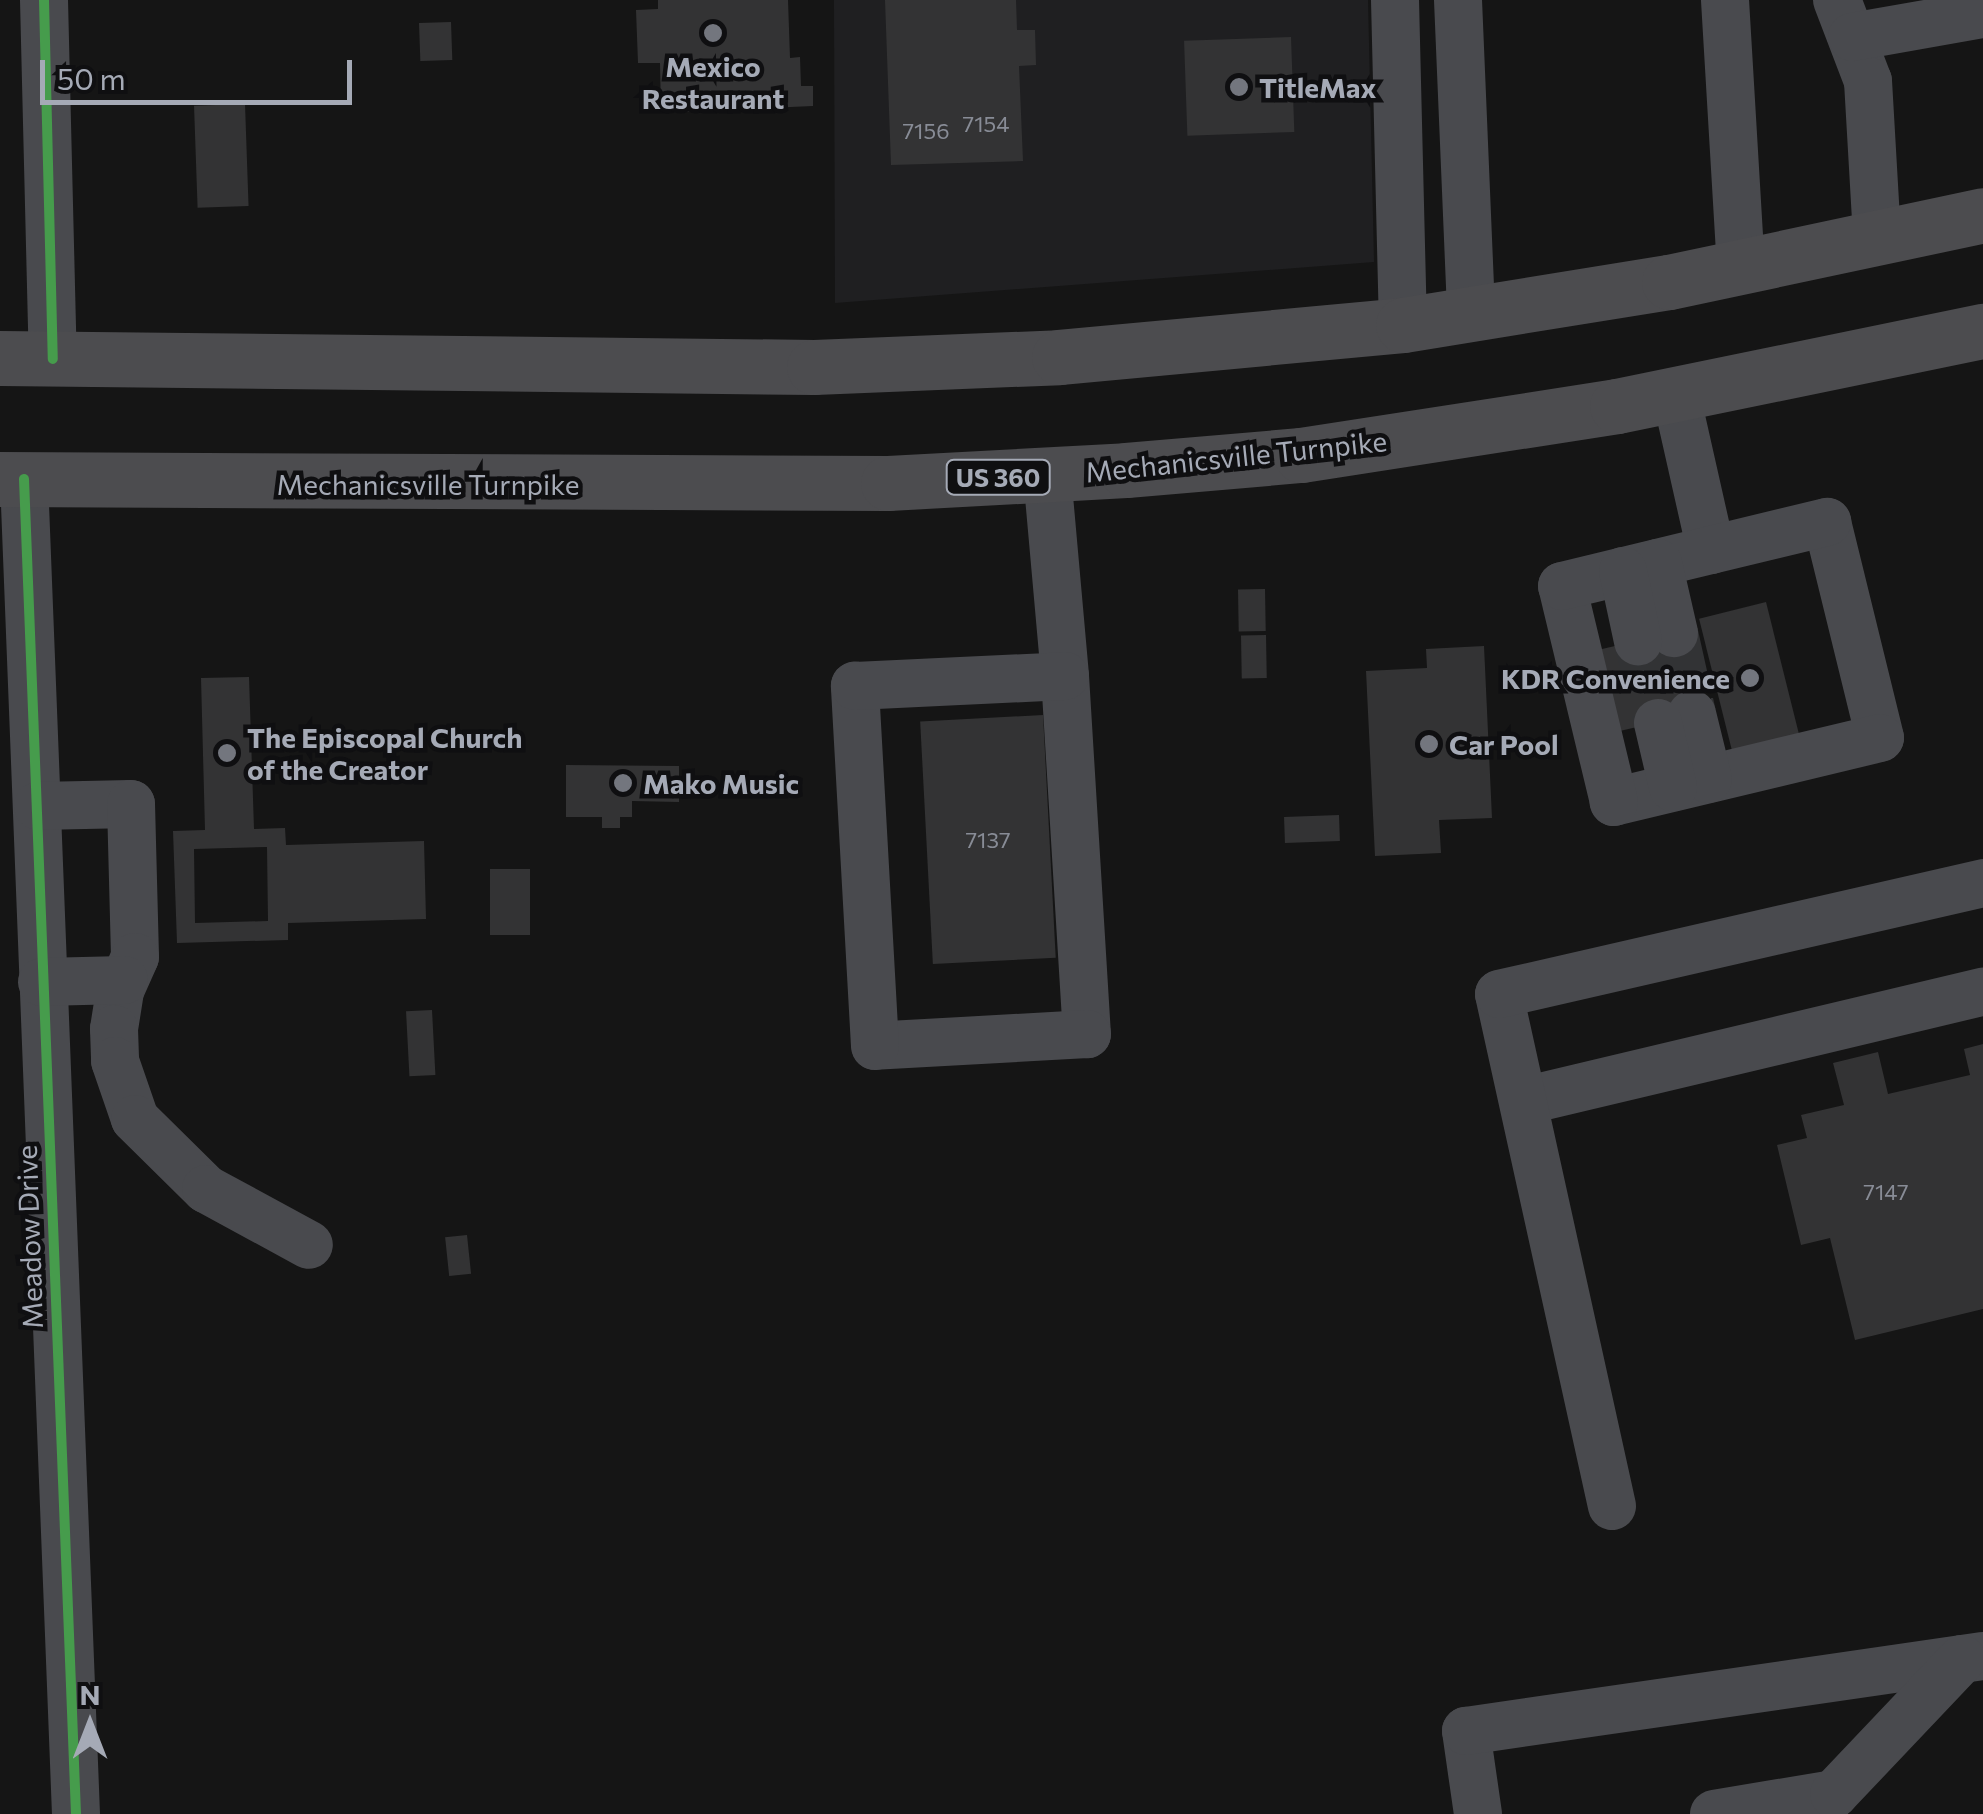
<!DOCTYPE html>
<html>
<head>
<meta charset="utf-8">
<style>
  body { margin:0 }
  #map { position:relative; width:1983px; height:1814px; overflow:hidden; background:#151515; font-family:Commissioner,sans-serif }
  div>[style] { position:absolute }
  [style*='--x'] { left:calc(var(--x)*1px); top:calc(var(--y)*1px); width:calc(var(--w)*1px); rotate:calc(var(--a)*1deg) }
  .built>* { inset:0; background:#1f1f21 }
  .building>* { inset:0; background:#333334; transform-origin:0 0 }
  .minor-tunnel>* { height:48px; margin-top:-24px; transform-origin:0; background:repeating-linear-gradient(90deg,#323335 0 48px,transparent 0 72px) }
  .minor>* { height:48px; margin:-24px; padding:0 24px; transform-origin:24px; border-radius:24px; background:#494a4e }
  .highway>* { height:55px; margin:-27.5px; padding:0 27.5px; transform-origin:27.5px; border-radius:27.5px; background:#4c4c4f }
  .cycleway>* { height:10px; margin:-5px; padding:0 5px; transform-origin:5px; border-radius:5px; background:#469c4c }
  .dots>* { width:28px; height:28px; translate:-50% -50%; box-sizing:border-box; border:5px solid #0f0f11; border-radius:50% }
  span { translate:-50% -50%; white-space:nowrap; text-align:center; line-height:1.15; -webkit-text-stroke:9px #0f0f11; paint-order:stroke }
  .number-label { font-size:22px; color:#888c96 }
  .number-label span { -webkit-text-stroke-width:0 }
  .shield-label span { padding:2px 8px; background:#0f0f11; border:2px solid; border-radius:8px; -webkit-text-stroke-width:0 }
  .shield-label { font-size:25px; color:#a5aab6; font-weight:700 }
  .poi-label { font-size:28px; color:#a5aab6; font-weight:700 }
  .left { translate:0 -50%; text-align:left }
  .right { translate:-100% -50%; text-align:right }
  .street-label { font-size:28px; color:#a5aab6 }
  .north { position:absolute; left:40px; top:1674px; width:100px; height:100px; -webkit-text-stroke:8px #0f0f11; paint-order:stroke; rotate:0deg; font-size:28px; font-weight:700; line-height:40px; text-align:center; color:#a5aab6 }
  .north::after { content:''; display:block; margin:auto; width:35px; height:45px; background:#a5aab6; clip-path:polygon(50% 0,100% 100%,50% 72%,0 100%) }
  .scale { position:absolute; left:40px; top:60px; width:312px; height:45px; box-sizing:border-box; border:5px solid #a5aab6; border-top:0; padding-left:12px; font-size:30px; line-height:35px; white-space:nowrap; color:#a5aab6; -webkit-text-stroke:8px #0f0f11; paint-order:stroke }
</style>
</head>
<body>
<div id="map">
  <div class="built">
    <div style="clip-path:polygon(834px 0,1368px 0,1374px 262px,835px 303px)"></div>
  </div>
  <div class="building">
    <div style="clip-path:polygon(658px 0,788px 0,790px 58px,800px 57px,801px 86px,813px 86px,813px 106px,661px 113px,660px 63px,638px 63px,636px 10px,658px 9px)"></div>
    <div style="clip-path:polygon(885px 0,1016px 0,1017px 30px,1035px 30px,1036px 65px,1019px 66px,1023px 161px,891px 165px)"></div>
    <div style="left:451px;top:22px;width:38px;height:32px;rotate:88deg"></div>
    <div style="left:1291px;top:37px;width:95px;height:107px;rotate:88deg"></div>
    <div style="left:245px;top:104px;width:102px;height:51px;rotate:88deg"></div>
    <div style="left:1265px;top:589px;width:42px;height:27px;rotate:89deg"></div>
    <div style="left:1766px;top:602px;width:140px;height:69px;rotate:76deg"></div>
    <div style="left:1680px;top:631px;width:84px;height:99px;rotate:77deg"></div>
    <div style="left:1266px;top:635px;width:43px;height:25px;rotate:89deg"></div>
    <div style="clip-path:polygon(1484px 646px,1492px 818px,1439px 820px,1441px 853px,1375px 856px,1366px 671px,1427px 668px,1426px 649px)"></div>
    <div style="clip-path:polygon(evenodd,249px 677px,254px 829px,285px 828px,286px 845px,424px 841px,426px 919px,288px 923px,288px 940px,177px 943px,173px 831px,205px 830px,201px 678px,249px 677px,267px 847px,268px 921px,195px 923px,194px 849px,267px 847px)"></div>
    <div style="left:1043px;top:715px;width:243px;height:123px;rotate:87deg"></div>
    <div style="clip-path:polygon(566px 765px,679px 766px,679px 802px,632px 801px,632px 817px,620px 817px,620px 828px,602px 828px,602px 817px,566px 817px)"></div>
    <div style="left:1339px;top:815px;width:26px;height:55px;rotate:88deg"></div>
    <div style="left:490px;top:869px;width:40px;height:66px"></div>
    <div style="left:432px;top:1010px;width:65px;height:26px;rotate:87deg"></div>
    <div style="clip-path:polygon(1983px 1044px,1983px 1309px,1855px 1340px,1830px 1238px,1801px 1245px,1777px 1145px,1807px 1138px,1801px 1115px,1844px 1105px,1833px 1063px,1878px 1052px,1888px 1094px,1970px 1075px,1964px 1049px)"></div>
    <div style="left:467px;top:1235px;width:39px;height:22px;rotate:84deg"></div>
  </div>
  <div class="minor-tunnel">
    <div style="--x:1674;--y:633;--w:83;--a:77.5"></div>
    <div style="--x:1638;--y:641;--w:84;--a:76.3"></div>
  </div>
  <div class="minor">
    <div style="--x:44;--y:0;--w:359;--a:88.6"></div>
    <div style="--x:1395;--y:0;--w:325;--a:88.6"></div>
    <div style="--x:1458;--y:0;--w:314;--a:87.6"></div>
    <div style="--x:1725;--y:0;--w:268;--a:86.6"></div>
    <div style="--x:1837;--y:0;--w:87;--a:69.1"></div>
    <div style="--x:1868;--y:81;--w:158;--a:86.7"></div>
    <div style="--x:1852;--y:37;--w:133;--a:-10"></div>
    <div style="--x:1676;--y:395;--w:159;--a:77.3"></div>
    <div style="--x:1047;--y:474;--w:203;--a:84.9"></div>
    <div style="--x:1065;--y:676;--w:359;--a:86.5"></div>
    <div style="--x:1087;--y:1034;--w:212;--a:176.8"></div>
    <div style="--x:875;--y:1046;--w:361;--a:-93.2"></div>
    <div style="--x:855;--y:686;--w:210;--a:-2.7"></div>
    <div style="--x:24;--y:479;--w:1336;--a:87.77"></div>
    <div style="--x:1827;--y:522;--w:222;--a:76.2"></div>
    <div style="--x:1880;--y:738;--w:274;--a:166.5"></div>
    <div style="--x:1614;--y:802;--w:222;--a:-103.5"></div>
    <div style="--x:1562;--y:586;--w:273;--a:-13.6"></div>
    <div style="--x:1658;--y:563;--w:72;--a:77.1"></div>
    <div style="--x:1623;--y:571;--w:72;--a:77.9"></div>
    <div style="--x:1692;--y:714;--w:67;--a:76.2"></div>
    <div style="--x:1658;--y:723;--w:66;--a:76.8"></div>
    <div style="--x:38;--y:806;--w:93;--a:-1.2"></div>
    <div style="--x:131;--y:804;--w:153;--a:88.5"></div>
    <div style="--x:135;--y:957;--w:37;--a:114"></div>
    <div style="--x:120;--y:991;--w:38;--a:99"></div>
    <div style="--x:114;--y:1029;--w:32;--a:88"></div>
    <div style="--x:115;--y:1061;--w:61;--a:71"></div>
    <div style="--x:135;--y:1119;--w:100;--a:44.6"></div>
    <div style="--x:206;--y:1189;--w:117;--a:28.5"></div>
    <div style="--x:42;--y:982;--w:82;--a:-1.4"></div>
    <div style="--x:1524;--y:1101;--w:472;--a:-13.4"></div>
    <div style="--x:1612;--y:1506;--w:524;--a:-102.45"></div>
    <div style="--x:1499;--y:994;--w:497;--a:-12.9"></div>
    <div style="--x:1478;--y:1814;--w:84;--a:-98.2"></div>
    <div style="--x:1466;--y:1731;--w:522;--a:-8.25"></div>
    <div style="--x:1714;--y:1814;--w:122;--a:-9.5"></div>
    <div style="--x:1834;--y:1794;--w:186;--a:-46.5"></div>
  </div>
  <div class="highway">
    <div style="--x:0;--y:358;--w:814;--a:0.63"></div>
    <div style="--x:814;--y:367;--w:245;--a:-2.3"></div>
    <div style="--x:1059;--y:357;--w:345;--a:-5.3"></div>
    <div style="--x:1403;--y:325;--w:269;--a:-9.2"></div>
    <div style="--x:1669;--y:282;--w:321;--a:-12"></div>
    <div style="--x:0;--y:479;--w:888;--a:0.26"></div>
    <div style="--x:888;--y:483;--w:238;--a:-3.1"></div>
    <div style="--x:1126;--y:470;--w:176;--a:-4.9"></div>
    <div style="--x:1301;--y:455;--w:320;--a:-8.8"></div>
    <div style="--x:1617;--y:406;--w:374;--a:-11.6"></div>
  </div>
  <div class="cycleway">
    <div style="--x:44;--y:0;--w:359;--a:88.6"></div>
    <div style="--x:24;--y:479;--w:1336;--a:87.77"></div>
  </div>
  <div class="dots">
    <div style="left:713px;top:33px;background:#73767e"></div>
    <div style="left:1239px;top:87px;background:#73767e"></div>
    <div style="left:1750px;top:678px;background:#73767e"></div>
    <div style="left:1429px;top:744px;background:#73767e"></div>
    <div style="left:227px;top:753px;background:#73767e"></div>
    <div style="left:623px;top:783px;background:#73767e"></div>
  </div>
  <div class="number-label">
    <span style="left:986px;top:124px">7154</span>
    <span style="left:926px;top:131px">7156</span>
    <span style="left:988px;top:840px">7137</span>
    <span style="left:1886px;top:1192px">7147</span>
  </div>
  <div class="shield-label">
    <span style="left:998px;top:477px">US 360</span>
  </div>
  <div class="poi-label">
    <span style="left:713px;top:82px">Mexico<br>Restaurant</span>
    <span class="left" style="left:1259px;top:87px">TitleMax</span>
    <span class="right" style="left:1730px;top:678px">KDR Convenience</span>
    <span class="left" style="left:247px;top:753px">The Episcopal Church<br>of the Creator</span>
    <span class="left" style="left:1449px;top:744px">Car Pool</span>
    <span class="left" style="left:643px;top:783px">Mako Music</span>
  </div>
  <div class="street-label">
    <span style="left:1236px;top:456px;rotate:-6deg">Mechanicsville Turnpike</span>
    <span style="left:428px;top:484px">Mechanicsville Turnpike</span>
    <span style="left:29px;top:1237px;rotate:-92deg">Meadow Drive</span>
  </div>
  <div class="north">N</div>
  <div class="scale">50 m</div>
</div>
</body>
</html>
